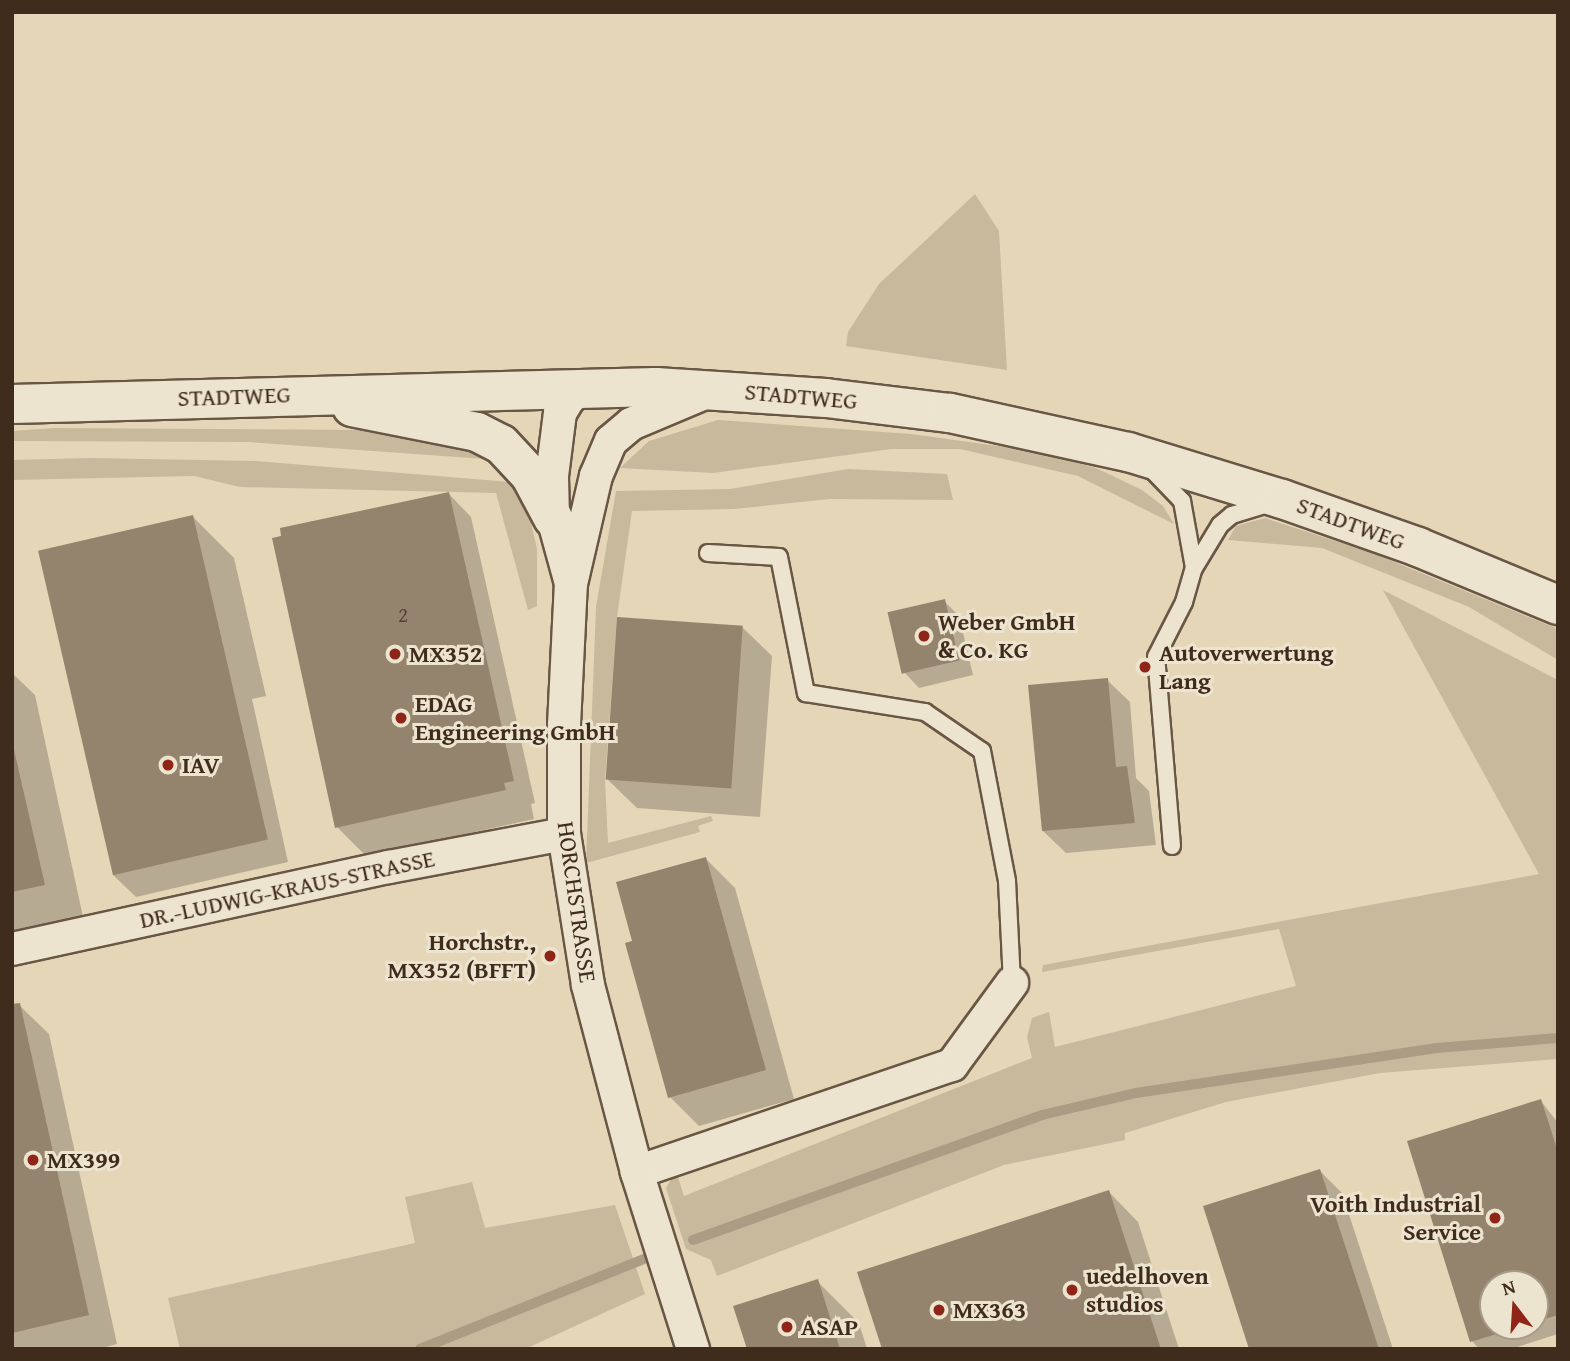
<!DOCTYPE html>
<html>
<head>
<meta charset="utf-8">
<style>
  body { margin:0 }
  #map { position:relative; width:1570px; height:1361px; overflow:hidden; background:#e4d6b7; font-family:"Gentium Book Plus",serif }
  div>[style] { position:absolute }
  [style*='--x'] { left:calc(var(--x)*1px); top:calc(var(--y)*1px); width:calc(var(--w)*1px); rotate:calc(var(--a)*1deg) }
  .green>* { inset:0; background:#c8b99d }
  .shadow>* { inset:0; background:#0003 }
  .stream>* { height:10px; margin:-5px; padding:0 5px; transform-origin:5px; border-radius:5px; background:#ac9c83 }
  .building>* { inset:0; background:#95846d; transform-origin:0 0 }
  .roads { filter:drop-shadow(2px 0 #695644) drop-shadow(-2px 0 #695644) drop-shadow(0 2px #695644) drop-shadow(0 -2px #695644) }
  .lane>* { height:16px; margin:-8px; padding:0 8px; transform-origin:8px; border-radius:8px; background:#ede4d0 }
  .street>* { height:32px; margin:-16px; padding:0 16px; transform-origin:16px; border-radius:16px; background:#ede4d0 }
  .secondary>* { height:38px; margin:-19px; padding:0 19px; transform-origin:19px; border-radius:19px; background:#ede4d0 }
  .dots>* { width:19px; height:19px; translate:-50% -50%; box-sizing:border-box; border:4px solid #ede4d0; border-radius:50% }
  span { translate:-50% -50%; white-space:nowrap; text-align:center; line-height:1.15; -webkit-text-stroke:6px #ede4d0; paint-order:stroke }
  .number-label { font-size:21px; color:#554231 }
  .number-label span { -webkit-text-stroke-width:0 }
  .street-label { font-size:24px; color:#402c1d }
  .poi-label { font-size:24px; color:#402c1d; font-weight:700 }
  .left { translate:0 -50%; text-align:left }
  .right { translate:-100% -50%; text-align:right }
  .frame { position:absolute; inset:0; border:14px solid #402c1d; pointer-events:none }
  .north { position:absolute; left:1479px; top:1270px; width:70px; height:70px; box-sizing:border-box; background:#ede4d0; border:2px solid #a89a88; border-radius:50%; rotate:343deg; font-size:19px; font-weight:700; line-height:28px; text-align:center; color:#402c1d }
  .north::after { content:''; display:block; margin:auto; width:24px; height:32px; background:#8f2418; clip-path:polygon(50% 0,100% 100%,50% 72%,0 100%) }
</style>
</head>
<body>
<div id="map">
  <div class="green">
    <div style="clip-path:polygon(975px 194px,999px 231px,1007px 370px,846px 346px,848px 332px,879px 284px)"></div>
    <div style="clip-path:polygon(718px 420px,911px 434px,1035px 451px,1096px 468px,1142px 490px,1163px 506px,1174px 524px,1078px 476px,960px 449px,891px 449px,713px 473px,620px 468px,649px 441px)"></div>
    <div style="clip-path:polygon(55px 428px,359px 430px,430px 436px,485px 459px,248px 442px,12px 441px,12px 431px)"></div>
    <div style="clip-path:polygon(90px 458px,256px 461px,511px 482px,530px 519px,537px 549px,537px 606px,528px 610px,496px 493px,240px 487px,194px 476px,12px 480px,12px 460px)"></div>
    <div style="clip-path:polygon(848px 469px,947px 474px,953px 500px,830px 499px,734px 509px,632px 511px,617px 617px,605px 780px,608px 843px,711px 816px,713px 821px,698px 826px,700px 832px,586px 863px,596px 607px,616px 491px,730px 489px)"></div>
    <div style="clip-path:polygon(1265px 518px,1375px 554px,1558px 629px,1558px 660px,1469px 607px,1322px 548px,1228px 540px,1236px 526px)"></div>
    <div style="clip-path:polygon(1383px 590px,1558px 680px,1558px 1059px,1380px 1073px,1226px 1102px,1125px 1133px,1125px 1140px,1004px 1165px,717px 1276px,711px 1260px,686px 1249px,666px 1188px,676px 1171px,684px 1196px,1032px 1058px,1027px 1037px,1032px 1018px,1049px 1012px,1055px 1047px,1296px 986px,1279px 929px,1042px 972px,1043px 965px,1539px 874px)"></div>
    <div style="clip-path:polygon(472px 1182px,485px 1228px,615px 1205px,645px 1294px,525px 1349px,180px 1349px,168px 1298px,415px 1243px,405px 1197px)"></div>
  </div>
  <div class="shadow">
    <div style="clip-path:polygon(449px 494px,471px 517px,535px 803px,531px 804px,534px 819px,366px 856px,337px 827px,283px 537px)"></div>
    <div style="clip-path:polygon(193px 517px,234px 558px,266px 696px,252px 699px,288px 862px,136px 897px,113px 875px)"></div>
    <div style="clip-path:polygon(944px 601px,959px 616px,973px 675px,919px 688px,904px 672px)"></div>
    <div style="clip-path:polygon(742px 627px,772px 656px,760px 817px,637px 808px,607px 779px)"></div>
    <div style="clip-path:polygon(12px 673px,35px 695px,85px 926px,12px 942px)"></div>
    <div style="clip-path:polygon(1107px 680px,1130px 702px,1136px 778px,1149px 791px,1156px 845px,1066px 853px,1043px 831px)"></div>
    <div style="clip-path:polygon(706px 859px,735px 888px,794px 1099px,699px 1126px,670px 1097px,635px 942px)"></div>
    <div style="clip-path:polygon(19px 1005px,49px 1034px,117px 1344px,98px 1349px,12px 1349px,12px 1006px)"></div>
    <div style="clip-path:polygon(evenodd,1541px 1101px,1558px 1123px,1558px 1334px,1511px 1349px,1479px 1349px,1472px 1341px,1541px 1101px,1493px 1284px,1535px 1284px,1535px 1326px,1493px 1326px,1493px 1284px)"></div>
    <div style="clip-path:polygon(1320px 1171px,1342px 1193px,1393px 1349px,1251px 1349px)"></div>
    <div style="clip-path:polygon(1109px 1192px,1138px 1222px,1179px 1349px,884px 1349px)"></div>
    <div style="clip-path:polygon(817px 1281px,859px 1323px,867px 1349px,749px 1349px)"></div>
  </div>
  <div class="stream">
    <div style="--x:693;--y:1240;--w:371;--a:-19.7"></div>
    <div style="--x:1042;--y:1115;--w:97;--a:-13.2"></div>
    <div style="--x:1136;--y:1093;--w:304;--a:-8.5"></div>
    <div style="--x:1437;--y:1048;--w:121;--a:-4.7"></div>
    <div style="--x:420;--y:1349;--w:241;--a:-21.9"></div>
  </div>
  <div class="building">
    <div style="clip-path:polygon(449px 492px,514px 781px,504px 783px,506px 790px,335px 828px,272px 538px,281px 536px,280px 528px)"></div>
    <div style="left:193px;top:515px;width:333px;height:159px;rotate:77deg"></div>
    <div style="left:945px;top:599px;width:63px;height:59px;rotate:77deg"></div>
    <div style="left:617px;top:617px;width:126px;height:163px;rotate:4deg"></div>
    <div style="clip-path:polygon(1108px 678px,1116px 767px,1127px 766px,1135px 823px,1042px 831px,1028px 685px)"></div>
    <div style="clip-path:polygon(12px 741px,45px 885px,12px 892px)"></div>
    <div style="clip-path:polygon(706px 857px,766px 1070px,668px 1098px,625px 943px,632px 941px,616px 882px)"></div>
    <div style="clip-path:polygon(20px 1003px,89px 1315px,12px 1333px,12px 1004px)"></div>
    <div style="clip-path:polygon(1541px 1099px,1558px 1152px,1558px 1315px,1535px 1322px,1535px 1284px,1493px 1284px,1493px 1326px,1520px 1327px,1470px 1342px,1407px 1141px)"></div>
    <div style="clip-path:polygon(1320px 1169px,1379px 1349px,1249px 1349px,1203px 1206px)"></div>
    <div style="clip-path:polygon(1109px 1190px,1161px 1349px,882px 1349px,857px 1272px)"></div>
    <div style="clip-path:polygon(818px 1279px,840px 1349px,747px 1349px,733px 1306px)"></div>
  </div>
  <div class="roads">
    <div class="lane">
      <div style="--x:1153;--y:471;--w:42;--a:46"></div>
      <div style="--x:1182;--y:501;--w:68;--a:79.8"></div>
      <div style="--x:708;--y:553;--w:71;--a:3.2"></div>
      <div style="--x:779;--y:557;--w:139;--a:78.8"></div>
      <div style="--x:806;--y:693;--w:121;--a:9.1"></div>
      <div style="--x:925;--y:712;--w:69;--a:34.4"></div>
      <div style="--x:982;--y:751;--w:132;--a:79.1"></div>
      <div style="--x:1007;--y:881;--w:102;--a:87.2"></div>
      <div style="--x:1172;--y:846;--w:190;--a:-94.8"></div>
      <div style="--x:1156;--y:657;--w:62;--a:-63"></div>
      <div style="--x:1184;--y:602;--w:35;--a:-74"></div>
      <div style="--x:1194;--y:568;--w:50;--a:-58.8"></div>
      <div style="--x:1220;--y:525;--w:16;--a:-40"></div>
      <div style="--x:1232;--y:515;--w:41;--a:-17.1"></div>
    </div>
    <div class="street">
      <div style="--x:570;--y:580;--w:64;--a:-105.3"></div>
      <div style="--x:553;--y:518;--w:42;--a:-91.4"></div>
      <div style="--x:552;--y:476;--w:64;--a:-82.8"></div>
      <div style="--x:560;--y:413;--w:17;--a:-59"></div>
      <div style="--x:569;--y:398;--w:21;--a:-35"></div>
      <div style="--x:12;--y:949;--w:386;--a:-12.3"></div>
      <div style="--x:389;--y:867;--w:178;--a:-10.7"></div>
      <div style="--x:637;--y:1172;--w:333;--a:-18.8"></div>
      <div style="--x:952;--y:1065;--w:102;--a:-53.8"></div>
      <div style="--x:693;--y:1349;--w:186;--a:-107.6"></div>
      <div style="--x:637;--y:1172;--w:193;--a:-104.7"></div>
      <div style="--x:588;--y:985;--w:153;--a:-99"></div>
      <div style="--x:564;--y:834;--w:109;--a:-90"></div>
      <div style="--x:564;--y:725;--w:141;--a:-87.2"></div>
      <div style="--x:571;--y:584;--w:111;--a:-77"></div>
      <div style="--x:596;--y:476;--w:38;--a:-67"></div>
      <div style="--x:611;--y:441;--w:26;--a:-40"></div>
      <div style="--x:631;--y:424;--w:85;--a:-22.9"></div>
    </div>
    <div class="secondary">
      <div style="--x:12;--y:404;--w:644;--a:-1.51"></div>
      <div style="--x:656;--y:387;--w:170;--a:3.7"></div>
      <div style="--x:826;--y:398;--w:125;--a:6.9"></div>
      <div style="--x:950;--y:413;--w:182;--a:12.4"></div>
      <div style="--x:1128;--y:452;--w:161;--a:17"></div>
      <div style="--x:1282;--y:499;--w:144;--a:19.4"></div>
      <div style="--x:1418;--y:547;--w:152;--a:22.5"></div>
      <div style="--x:352;--y:407;--w:127;--a:11.3"></div>
      <div style="--x:477;--y:432;--w:27;--a:27"></div>
      <div style="--x:501;--y:444;--w:42;--a:46.9"></div>
      <div style="--x:530;--y:475;--w:49;--a:61.9"></div>
    </div>
  </div>
  <div class="dots">
    <div style="left:924px;top:636px;background:#8f2418"></div>
    <div style="left:395px;top:654px;background:#8f2418"></div>
    <div style="left:1145px;top:667px;background:#8f2418"></div>
    <div style="left:401px;top:718px;background:#8f2418"></div>
    <div style="left:168px;top:765px;background:#8f2418"></div>
    <div style="left:550px;top:956px;background:#8f2418"></div>
    <div style="left:33px;top:1160px;background:#8f2418"></div>
    <div style="left:1495px;top:1218px;background:#8f2418"></div>
    <div style="left:1072px;top:1290px;background:#8f2418"></div>
    <div style="left:939px;top:1310px;background:#8f2418"></div>
    <div style="left:787px;top:1327px;background:#8f2418"></div>
  </div>
  <div class="number-label">
    <span style="left:403px;top:615px">2</span>
  </div>
  <div class="street-label">
    <span style="left:234px;top:396px;rotate:-2deg">STADTWEG</span>
    <span style="left:801px;top:396px;rotate:5deg">STADTWEG</span>
    <span style="left:1351px;top:523px;rotate:20deg">STADTWEG</span>
    <span style="left:287px;top:889px;rotate:-12deg">DR.-LUDWIG-KRAUS-STRASSE</span>
    <span style="left:577px;top:902px;rotate:82deg">HORCHSTRASSE</span>
  </div>
  <div class="poi-label">
    <span class="left" style="left:938px;top:636px">Weber GmbH<br>&amp; Co. KG</span>
    <span class="left" style="left:1159px;top:667px">Autoverwertung<br>Lang</span>
    <span class="left" style="left:409px;top:654px">MX352</span>
    <span class="left" style="left:415px;top:718px">EDAG<br>Engineering GmbH</span>
    <span class="left" style="left:182px;top:765px">IAV</span>
    <span class="right" style="left:536px;top:956px">Horchstr.,<br>MX352 (BFFT)</span>
    <span class="left" style="left:47px;top:1160px">MX399</span>
    <span class="right" style="left:1481px;top:1218px">Voith Industrial<br>Service</span>
    <span class="left" style="left:1086px;top:1290px">uedelhoven<br>studios</span>
    <span class="left" style="left:953px;top:1310px">MX363</span>
    <span class="left" style="left:801px;top:1327px">ASAP</span>
  </div>
  <div class="frame"></div>
  <div class="north">N</div>
</div>
</body>
</html>
